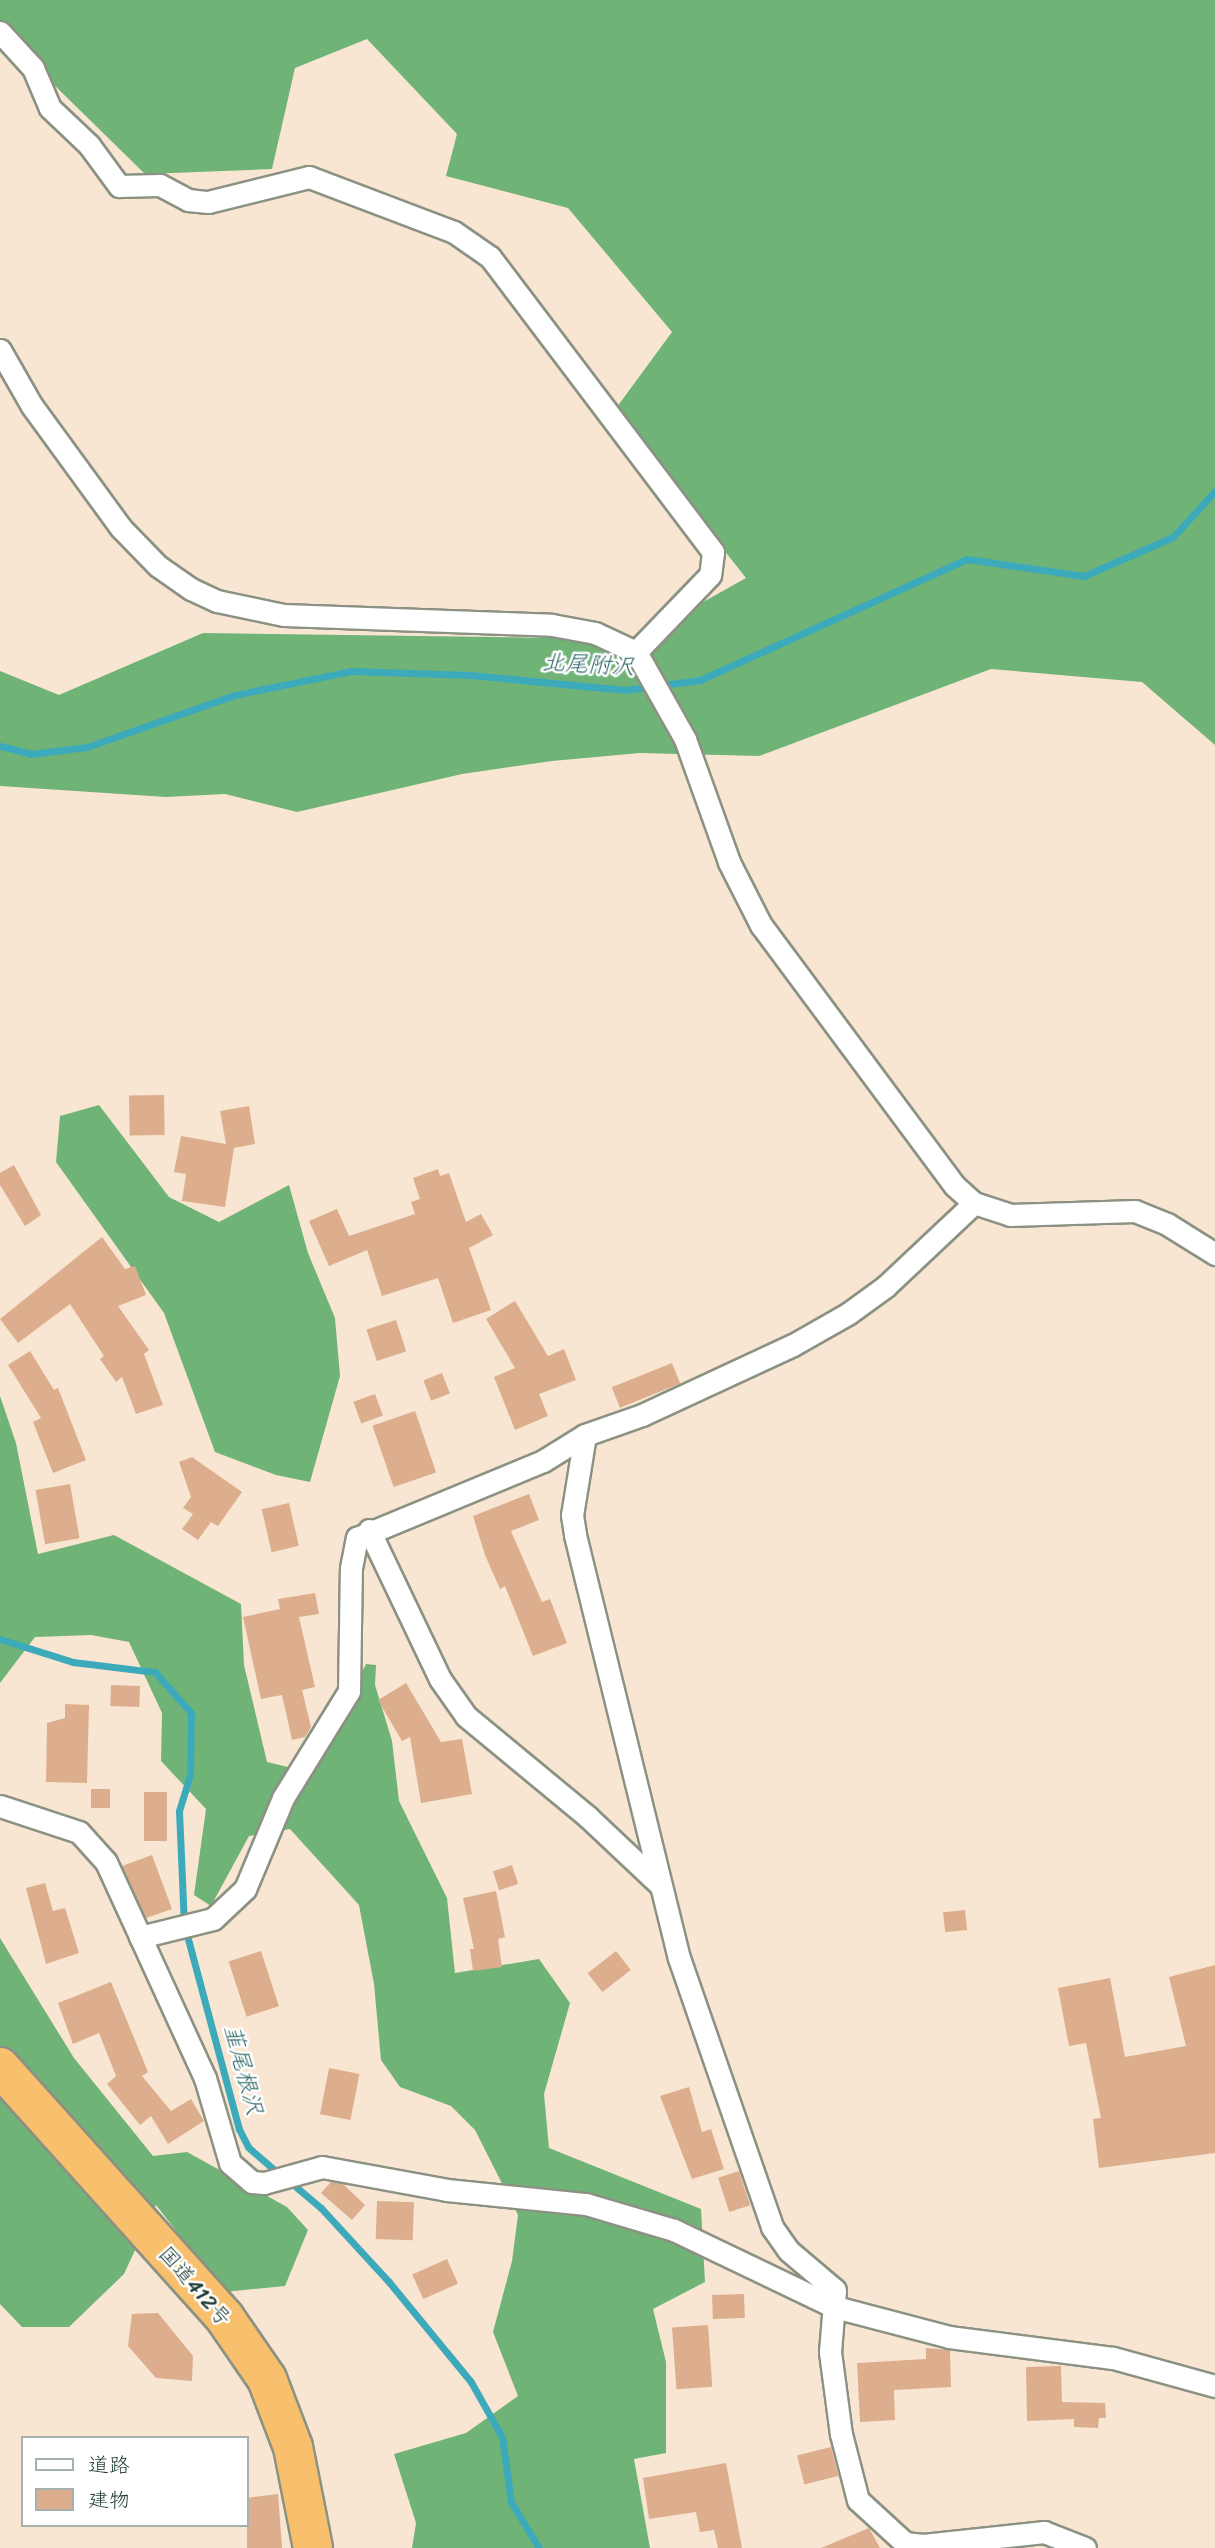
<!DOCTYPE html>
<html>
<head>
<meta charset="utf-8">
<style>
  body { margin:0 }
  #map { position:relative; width:1215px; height:2548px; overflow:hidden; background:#f8e6d2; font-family:Sriracha,"Klee One",sans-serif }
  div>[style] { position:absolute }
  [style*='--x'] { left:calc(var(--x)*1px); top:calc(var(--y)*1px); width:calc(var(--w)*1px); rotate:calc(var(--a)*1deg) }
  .forest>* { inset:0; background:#70b377 }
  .stream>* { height:7px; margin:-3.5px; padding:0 3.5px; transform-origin:3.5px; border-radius:3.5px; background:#3daabc }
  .building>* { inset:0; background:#dcae8d; transform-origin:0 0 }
  .roads { filter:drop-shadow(2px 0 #8c9283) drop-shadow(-2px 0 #8c9283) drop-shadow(0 2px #8c9283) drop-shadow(0 -2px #8c9283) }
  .street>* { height:21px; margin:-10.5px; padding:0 10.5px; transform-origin:10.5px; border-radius:10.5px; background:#fff }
  .highway>* { height:38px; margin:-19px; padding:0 19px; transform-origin:19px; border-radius:19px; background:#f8bf6c }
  span { translate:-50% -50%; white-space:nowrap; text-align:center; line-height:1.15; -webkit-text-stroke:5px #fff; paint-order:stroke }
  .street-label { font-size:21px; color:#1f3d34 }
  .water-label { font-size:23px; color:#2a6364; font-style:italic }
  .legend { position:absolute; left:21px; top:2436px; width:228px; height:91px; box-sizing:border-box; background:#fff; border:2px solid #a5b1ae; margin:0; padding:9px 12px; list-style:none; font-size:21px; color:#1f3d34 }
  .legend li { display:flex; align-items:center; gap:14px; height:35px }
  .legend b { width:35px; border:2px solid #a5b1ae }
</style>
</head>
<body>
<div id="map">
  <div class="forest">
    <div style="clip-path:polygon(0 0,1215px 0,1215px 745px,1142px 682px,991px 669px,759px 756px,640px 753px,552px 761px,462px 774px,297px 812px,225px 794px,166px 797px,0 786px,0 671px,59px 695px,203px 633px,637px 639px,746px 578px,614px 411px,672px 332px,568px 208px,446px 176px,457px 134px,367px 39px,295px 68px,272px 169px,145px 174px,0 32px)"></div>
    <div style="clip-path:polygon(99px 1105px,169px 1197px,219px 1222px,289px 1185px,308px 1253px,335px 1318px,340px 1376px,310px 1482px,276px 1475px,215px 1452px,164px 1313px,56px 1162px,60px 1116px)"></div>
    <div style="clip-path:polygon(0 1396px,16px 1443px,38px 1554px,114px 1535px,241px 1604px,244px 1665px,267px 1762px,313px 1773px,366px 1664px,376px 1665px,375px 1685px,392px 1741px,399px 1801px,447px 1898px,455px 1973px,539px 1959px,570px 2003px,544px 2094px,549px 2148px,701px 2209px,705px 2282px,653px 2309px,666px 2362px,666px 2453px,634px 2459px,650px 2548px,412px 2548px,416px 2523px,394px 2454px,466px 2433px,518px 2396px,493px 2332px,512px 2261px,518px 2215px,475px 2130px,451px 2106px,400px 2087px,381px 2060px,374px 1984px,359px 1905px,290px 1829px,249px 1836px,211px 1906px,194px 1895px,206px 1809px,161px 1761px,162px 1713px,129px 1642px,91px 1635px,35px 1637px,0 1683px)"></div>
    <div style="clip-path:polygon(0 1938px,74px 2058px,153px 2156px,187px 2152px,287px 2207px,308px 2230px,285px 2286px,224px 2292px,156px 2205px,124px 2274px,69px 2327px,22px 2327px,0 2304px)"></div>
  </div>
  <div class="stream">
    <div style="--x:0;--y:746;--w:32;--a:14"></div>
    <div style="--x:31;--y:754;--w:56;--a:-7.1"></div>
    <div style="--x:87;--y:747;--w:157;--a:-19.4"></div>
    <div style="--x:235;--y:695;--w:118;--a:-11.7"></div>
    <div style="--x:351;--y:671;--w:119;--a:1.9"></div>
    <div style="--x:470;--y:675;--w:156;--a:5.5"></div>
    <div style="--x:625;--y:690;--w:76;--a:-7.6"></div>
    <div style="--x:700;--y:680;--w:293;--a:-24.4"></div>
    <div style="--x:967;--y:559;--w:118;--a:8.3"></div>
    <div style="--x:1084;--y:576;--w:97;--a:-23.7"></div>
    <div style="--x:1173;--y:537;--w:62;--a:-47.6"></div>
    <div style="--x:0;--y:1639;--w:77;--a:17.5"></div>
    <div style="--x:73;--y:1662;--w:83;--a:7"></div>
    <div style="--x:155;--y:1672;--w:55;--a:48.7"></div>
    <div style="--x:191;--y:1713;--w:62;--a:90.9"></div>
    <div style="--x:190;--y:1775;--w:38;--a:107"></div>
    <div style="--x:179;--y:1811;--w:113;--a:87.5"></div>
    <div style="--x:184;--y:1924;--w:212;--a:75"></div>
    <div style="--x:239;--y:2129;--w:20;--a:63"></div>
    <div style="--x:248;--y:2147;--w:41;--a:41.1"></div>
    <div style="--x:289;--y:2181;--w:42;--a:40.2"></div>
    <div style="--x:321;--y:2208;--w:100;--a:47.4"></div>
    <div style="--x:389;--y:2282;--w:129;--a:50.6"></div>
    <div style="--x:471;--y:2382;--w:63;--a:60.6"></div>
    <div style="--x:502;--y:2437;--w:66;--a:82.1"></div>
    <div style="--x:511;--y:2502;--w:54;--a:58.7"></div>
  </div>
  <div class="building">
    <div style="left:164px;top:1095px;width:40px;height:35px;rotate:89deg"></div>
    <div style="clip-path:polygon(249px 1106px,255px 1144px,234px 1148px,225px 1207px,182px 1201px,186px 1174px,174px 1172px,181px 1136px,226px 1144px,220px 1111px)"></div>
    <div style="clip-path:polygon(14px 1165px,41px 1215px,25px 1226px,0 1185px,0 1173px)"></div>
    <div style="clip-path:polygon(438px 1169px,440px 1176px,449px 1173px,466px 1222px,481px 1214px,493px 1235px,469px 1248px,491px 1310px,453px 1323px,438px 1278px,382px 1296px,367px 1250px,329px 1266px,309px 1221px,337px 1209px,349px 1236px,415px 1214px,411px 1202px,420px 1199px,413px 1178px)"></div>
    <div style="clip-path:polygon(102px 1237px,125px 1269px,135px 1266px,146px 1295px,118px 1306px,149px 1350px,144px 1354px,163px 1405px,136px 1414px,122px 1377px,116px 1382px,100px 1359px,104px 1356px,70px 1304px,18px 1343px,0 1319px)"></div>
    <div style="clip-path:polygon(515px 1301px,548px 1356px,564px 1349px,576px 1380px,539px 1394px,548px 1416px,515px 1430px,494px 1377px,515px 1368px,486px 1319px)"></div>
    <div style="left:396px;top:1320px;width:33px;height:31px;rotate:72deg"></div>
    <div style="clip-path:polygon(30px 1351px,54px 1390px,58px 1388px,86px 1460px,53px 1473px,33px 1422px,41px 1418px,8px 1365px)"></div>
    <div style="left:672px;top:1363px;width:22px;height:65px;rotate:68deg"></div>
    <div style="left:442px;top:1373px;width:22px;height:20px;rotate:69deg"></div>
    <div style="left:375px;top:1394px;width:23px;height:23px;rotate:70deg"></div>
    <div style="left:415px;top:1411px;width:65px;height:45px;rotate:71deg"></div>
    <div style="clip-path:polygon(192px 1457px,242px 1492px,218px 1526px,211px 1522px,198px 1540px,182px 1529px,193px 1514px,183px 1508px,191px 1497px,179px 1462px)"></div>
    <div style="left:70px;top:1484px;width:55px;height:35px;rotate:80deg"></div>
    <div style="clip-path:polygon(529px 1494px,539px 1520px,511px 1531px,542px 1602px,550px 1599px,567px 1643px,533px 1656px,505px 1586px,500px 1589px,485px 1555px,473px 1516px)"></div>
    <div style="left:289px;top:1503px;width:44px;height:28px;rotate:77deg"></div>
    <div style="clip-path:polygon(315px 1593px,319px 1614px,299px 1617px,315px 1687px,302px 1690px,311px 1727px,305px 1737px,292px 1740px,282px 1695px,261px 1699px,243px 1617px,280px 1609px,278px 1599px)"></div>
    <div style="clip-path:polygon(406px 1683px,441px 1742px,462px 1739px,472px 1794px,421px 1803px,410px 1737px,402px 1741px,378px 1700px)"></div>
    <div style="left:111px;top:1685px;width:29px;height:21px;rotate:2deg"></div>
    <div style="clip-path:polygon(65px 1704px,89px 1705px,87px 1783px,46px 1782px,47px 1723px,65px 1718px)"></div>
    <div style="left:91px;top:1789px;width:19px;height:19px"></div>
    <div style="left:144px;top:1792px;width:23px;height:49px"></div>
    <div style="clip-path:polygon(152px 1855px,172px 1909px,146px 1918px,122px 1866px)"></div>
    <div style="left:512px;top:1865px;width:20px;height:20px;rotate:72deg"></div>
    <div style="clip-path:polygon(45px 1883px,53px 1911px,65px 1908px,79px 1953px,46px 1964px,26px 1888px)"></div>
    <div style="clip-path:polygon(496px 1891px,505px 1937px,498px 1939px,502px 1967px,473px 1971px,470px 1949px,474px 1949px,463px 1898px)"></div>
    <div style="left:965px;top:1910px;width:20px;height:22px;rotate:84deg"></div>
    <div style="left:261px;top:1951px;width:58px;height:34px;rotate:72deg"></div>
    <div style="left:616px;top:1951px;width:24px;height:36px;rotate:52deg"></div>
    <div style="clip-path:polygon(1215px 1965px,1215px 2153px,1099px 2168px,1093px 2119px,1101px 2118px,1086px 2043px,1069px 2046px,1058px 1988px,1110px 1978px,1125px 2057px,1186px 2046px,1169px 1977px)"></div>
    <div style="clip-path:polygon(111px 1982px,148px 2072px,142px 2076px,171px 2111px,191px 2099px,204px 2121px,168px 2144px,151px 2116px,140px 2125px,107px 2084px,116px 2076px,99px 2033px,73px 2044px,58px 2003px)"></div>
    <div style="left:329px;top:2068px;width:31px;height:47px;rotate:11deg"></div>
    <div style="clip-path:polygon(689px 2087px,702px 2132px,711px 2129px,724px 2169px,692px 2179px,660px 2096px)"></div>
    <div style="left:739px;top:2171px;width:36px;height:22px;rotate:72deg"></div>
    <div style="clip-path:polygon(331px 2182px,343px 2184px,365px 2205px,352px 2220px,321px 2193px)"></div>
    <div style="left:377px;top:2201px;width:37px;height:38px;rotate:2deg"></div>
    <div style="left:447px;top:2259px;width:27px;height:38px;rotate:66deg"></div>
    <div style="left:744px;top:2294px;width:24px;height:32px;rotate:88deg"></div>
    <div style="clip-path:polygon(158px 2313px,193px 2356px,192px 2381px,156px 2378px,128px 2346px,132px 2314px)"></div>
    <div style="left:708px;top:2325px;width:62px;height:36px;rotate:86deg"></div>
    <div style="clip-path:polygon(926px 2348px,950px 2350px,951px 2387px,894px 2390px,895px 2420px,860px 2422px,857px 2363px,926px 2359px)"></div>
    <div style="clip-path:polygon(1061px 2366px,1062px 2402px,1105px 2403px,1106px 2418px,1099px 2418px,1098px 2428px,1074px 2427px,1074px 2419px,1027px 2421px,1026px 2367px)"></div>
    <div style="left:831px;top:2447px;width:30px;height:35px;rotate:76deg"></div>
    <div style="clip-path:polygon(726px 2463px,742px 2548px,718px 2548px,714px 2530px,700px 2532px,696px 2512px,649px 2519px,643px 2478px)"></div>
    <div style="clip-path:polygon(278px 2494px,282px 2548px,247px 2548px,247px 2498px)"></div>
    <div style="clip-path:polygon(869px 2528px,880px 2548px,821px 2548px)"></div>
  </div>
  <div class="roads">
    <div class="street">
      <div style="--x:0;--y:32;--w:49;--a:47.5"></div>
      <div style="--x:33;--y:68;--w:43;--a:67"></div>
      <div style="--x:50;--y:108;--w:54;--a:43.5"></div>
      <div style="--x:89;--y:145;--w:51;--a:53.8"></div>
      <div style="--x:119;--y:186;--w:41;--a:-1.4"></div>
      <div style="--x:160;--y:185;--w:32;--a:28"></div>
      <div style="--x:188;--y:200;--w:20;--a:6"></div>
      <div style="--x:208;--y:202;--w:104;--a:-13.9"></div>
      <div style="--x:309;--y:177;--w:155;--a:20.8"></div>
      <div style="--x:454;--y:232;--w:44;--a:34.8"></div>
      <div style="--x:490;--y:257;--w:370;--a:52.9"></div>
      <div style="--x:713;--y:552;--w:23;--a:97"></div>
      <div style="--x:710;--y:575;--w:107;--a:133.9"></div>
      <div style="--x:0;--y:350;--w:64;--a:60.3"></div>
      <div style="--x:32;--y:406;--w:151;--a:53.9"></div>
      <div style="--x:121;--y:528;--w:53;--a:45.8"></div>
      <div style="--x:158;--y:566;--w:40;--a:34.9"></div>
      <div style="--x:191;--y:589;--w:29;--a:25"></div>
      <div style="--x:217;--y:601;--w:68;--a:11.8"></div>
      <div style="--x:284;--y:615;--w:268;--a:2.1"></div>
      <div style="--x:552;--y:625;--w:44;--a:10.5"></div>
      <div style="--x:595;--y:633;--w:45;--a:24.9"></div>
      <div style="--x:636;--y:652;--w:100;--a:60.6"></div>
      <div style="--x:685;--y:739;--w:131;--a:70.3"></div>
      <div style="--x:729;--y:862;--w:71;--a:63.1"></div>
      <div style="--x:761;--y:925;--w:325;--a:53.4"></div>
      <div style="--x:955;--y:1186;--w:25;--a:42"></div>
      <div style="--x:974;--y:1203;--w:38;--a:18"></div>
      <div style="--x:1010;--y:1215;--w:125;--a:-1.8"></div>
      <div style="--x:1135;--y:1211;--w:35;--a:22"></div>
      <div style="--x:1167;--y:1224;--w:57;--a:32"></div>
      <div style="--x:585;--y:1435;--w:81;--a:99.2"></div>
      <div style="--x:572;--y:1515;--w:20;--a:81"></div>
      <div style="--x:575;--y:1535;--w:436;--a:76.2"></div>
      <div style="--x:679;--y:1958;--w:285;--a:70.9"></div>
      <div style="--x:772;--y:2227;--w:29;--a:55"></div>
      <div style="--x:789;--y:2251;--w:60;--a:40.3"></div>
      <div style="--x:835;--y:2290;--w:62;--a:94.6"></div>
      <div style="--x:830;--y:2352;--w:83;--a:82.4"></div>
      <div style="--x:841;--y:2434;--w:68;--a:75.6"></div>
      <div style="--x:858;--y:2500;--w:64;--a:42.5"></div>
      <div style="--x:905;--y:2543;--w:18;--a:6"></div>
      <div style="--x:923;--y:2545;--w:122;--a:-6.1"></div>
      <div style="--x:1044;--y:2532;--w:44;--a:21.3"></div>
      <div style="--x:369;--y:1530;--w:165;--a:64.5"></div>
      <div style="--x:440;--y:1679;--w:45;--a:54.9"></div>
      <div style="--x:466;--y:1716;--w:158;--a:39.6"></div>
      <div style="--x:588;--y:1817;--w:98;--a:43.3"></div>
      <div style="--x:0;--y:1806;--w:83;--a:18.2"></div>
      <div style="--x:79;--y:1832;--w:40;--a:48"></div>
      <div style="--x:106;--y:1862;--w:238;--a:65.4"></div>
      <div style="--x:205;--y:2078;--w:89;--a:73.6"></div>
      <div style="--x:230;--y:2163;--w:29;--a:41"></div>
      <div style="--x:252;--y:2182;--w:12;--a:5"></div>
      <div style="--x:264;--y:2183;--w:60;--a:-15.4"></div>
      <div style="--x:322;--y:2167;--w:127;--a:10.4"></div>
      <div style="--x:447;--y:2190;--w:140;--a:5.8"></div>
      <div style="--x:586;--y:2204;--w:92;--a:16.5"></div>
      <div style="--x:674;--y:2230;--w:178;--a:25.6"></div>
      <div style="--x:835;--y:2307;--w:118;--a:14.7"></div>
      <div style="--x:949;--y:2337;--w:165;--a:7.3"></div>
      <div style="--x:1113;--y:2358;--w:106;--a:15.4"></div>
      <div style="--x:140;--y:1937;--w:75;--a:-13.9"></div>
      <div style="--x:213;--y:1919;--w:44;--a:-43.2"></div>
      <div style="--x:245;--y:1889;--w:99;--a:-67.3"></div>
      <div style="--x:283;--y:1798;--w:126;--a:-58.3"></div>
      <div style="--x:349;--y:1691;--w:123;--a:-89.1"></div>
      <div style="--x:351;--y:1568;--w:31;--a:-79"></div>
      <div style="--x:357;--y:1538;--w:201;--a:-22.5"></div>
      <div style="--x:543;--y:1461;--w:49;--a:-31.8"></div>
      <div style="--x:585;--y:1435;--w:60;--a:-19.3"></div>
      <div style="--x:642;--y:1415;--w:166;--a:-24.9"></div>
      <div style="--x:793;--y:1345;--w:64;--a:-29.7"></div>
      <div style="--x:849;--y:1313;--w:46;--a:-36.1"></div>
      <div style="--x:886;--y:1286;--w:121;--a:-43.3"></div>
    </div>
    <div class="highway">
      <div style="--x:0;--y:2067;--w:337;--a:48.1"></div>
      <div style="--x:225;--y:2318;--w:74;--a:55.5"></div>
      <div style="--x:267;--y:2379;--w:73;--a:69.1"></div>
      <div style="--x:293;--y:2447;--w:103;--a:78.8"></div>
    </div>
  </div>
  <div class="street-label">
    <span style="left:195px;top:2286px;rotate:49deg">国道412号</span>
  </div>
  <div class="water-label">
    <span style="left:588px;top:665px;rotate:3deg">北尾附沢</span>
    <span style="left:243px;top:2070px;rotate:75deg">韮尾根沢</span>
  </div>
  <ul class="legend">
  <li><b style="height:9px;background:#fff"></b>道路</li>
  <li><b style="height:19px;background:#dcae8d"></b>建物</li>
  </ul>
</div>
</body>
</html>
